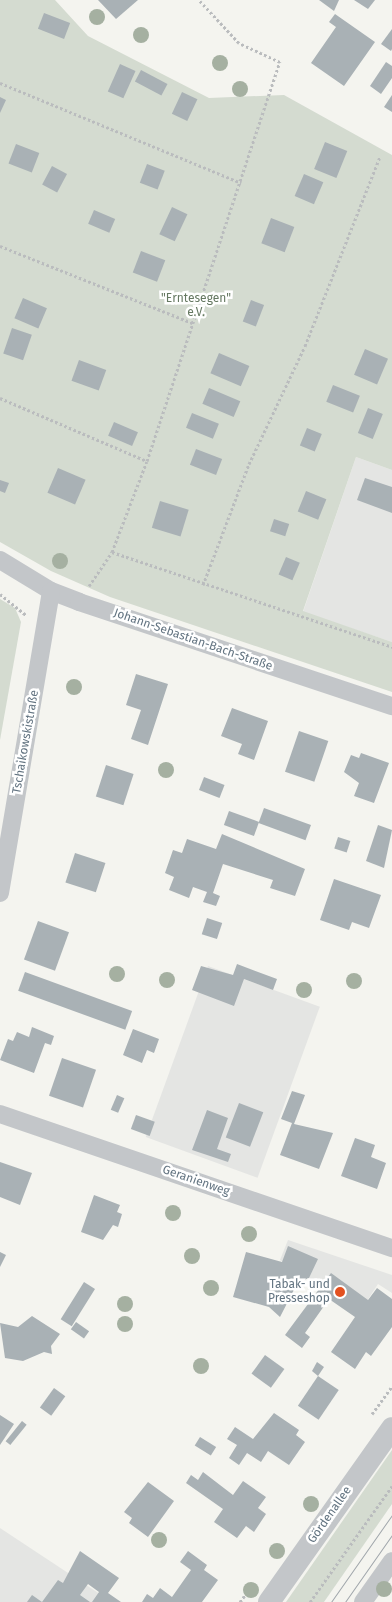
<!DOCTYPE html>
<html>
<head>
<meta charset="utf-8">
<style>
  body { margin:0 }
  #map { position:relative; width:392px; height:1602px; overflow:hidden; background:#f4f4ef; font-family:"Fira Sans",sans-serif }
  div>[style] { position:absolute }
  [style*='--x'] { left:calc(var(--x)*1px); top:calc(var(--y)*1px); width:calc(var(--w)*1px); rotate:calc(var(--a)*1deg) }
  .built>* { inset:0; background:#e4e5e3; transform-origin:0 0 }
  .green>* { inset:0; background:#d4dbd0 }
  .building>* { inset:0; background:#a9b1b5; transform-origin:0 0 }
  .path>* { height:3px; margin-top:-1.5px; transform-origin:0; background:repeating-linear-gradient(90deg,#babcbe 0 2.5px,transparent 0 5px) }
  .minor>* { height:18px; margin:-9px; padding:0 9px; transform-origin:9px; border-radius:9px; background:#c3c6c9 }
  .tertiary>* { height:22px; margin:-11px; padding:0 11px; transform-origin:11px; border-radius:11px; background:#c3c6c9 }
  .tram>* { height:1px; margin:-0.5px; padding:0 0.5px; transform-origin:0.5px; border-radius:0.5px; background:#a1a7ac }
  .trees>* { width:16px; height:16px; margin:-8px; border-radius:50%; background:#a5b0a1 }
  .dots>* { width:14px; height:14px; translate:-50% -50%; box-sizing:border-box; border:2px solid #fff; border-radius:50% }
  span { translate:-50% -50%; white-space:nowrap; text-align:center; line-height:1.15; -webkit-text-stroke:5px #fff; paint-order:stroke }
  .park-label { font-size:12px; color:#657861 }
  .street-label { font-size:12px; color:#627380 }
  .poi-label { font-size:12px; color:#627380 }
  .right { translate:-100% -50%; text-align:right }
</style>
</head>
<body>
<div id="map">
  <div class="built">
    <div style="clip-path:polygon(356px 457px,392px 470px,392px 642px,303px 612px)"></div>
    <div style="left:208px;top:966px;width:119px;height:182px;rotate:20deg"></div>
    <div style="clip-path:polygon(288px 1240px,392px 1275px,392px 1293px,378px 1284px,361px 1310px,280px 1260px)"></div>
    <div style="clip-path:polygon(0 1528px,112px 1602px,0 1602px)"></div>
  </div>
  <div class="green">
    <div style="clip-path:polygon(0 0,55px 0,88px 36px,209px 98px,284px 95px,392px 155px,392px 470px,356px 457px,303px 611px,392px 642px,392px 692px,110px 597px,51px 571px,0 542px)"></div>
    <div style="clip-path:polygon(0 599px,15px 608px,21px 622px,0 740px)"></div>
    <div style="clip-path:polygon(392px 1450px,392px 1504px,324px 1602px,286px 1602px)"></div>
  </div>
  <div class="building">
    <div style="clip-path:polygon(98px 0,138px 0,116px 19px)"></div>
    <div style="clip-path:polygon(319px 0,339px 0,334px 11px)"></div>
    <div style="clip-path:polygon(354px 0,375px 0,368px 9px)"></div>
    <div style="left:44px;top:13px;width:28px;height:17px;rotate:21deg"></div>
    <div style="clip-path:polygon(335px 14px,375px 42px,344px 86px,311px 63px,336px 27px,329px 22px)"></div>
    <div style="clip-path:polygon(392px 29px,392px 49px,391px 51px,381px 44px)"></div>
    <div style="clip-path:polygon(386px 62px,392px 66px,392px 78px,381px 94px,370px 86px)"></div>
    <div style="left:120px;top:64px;width:17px;height:30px;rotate:24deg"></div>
    <div style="left:141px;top:70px;width:30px;height:13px;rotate:28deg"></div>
    <div style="left:182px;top:92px;width:17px;height:24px;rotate:25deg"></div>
    <div style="clip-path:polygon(392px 95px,392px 112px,384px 107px)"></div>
    <div style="clip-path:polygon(0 97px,6px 100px,0 113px)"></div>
    <div style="left:325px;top:142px;width:24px;height:29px;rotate:22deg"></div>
    <div style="left:16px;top:144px;width:25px;height:21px;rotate:21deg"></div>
    <div style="left:147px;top:164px;width:19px;height:20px;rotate:21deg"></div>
    <div style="left:52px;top:166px;width:17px;height:21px;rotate:28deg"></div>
    <div style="left:304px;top:174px;width:21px;height:24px;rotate:23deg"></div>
    <div style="left:172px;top:207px;width:17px;height:30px;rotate:25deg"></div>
    <div style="left:94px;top:210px;width:23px;height:15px;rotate:23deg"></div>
    <div style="left:271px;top:218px;width:25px;height:27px;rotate:21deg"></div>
    <div style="left:141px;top:251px;width:26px;height:23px;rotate:21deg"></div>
    <div style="left:23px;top:298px;width:26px;height:22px;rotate:23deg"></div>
    <div style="left:251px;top:300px;width:14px;height:23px;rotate:21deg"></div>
    <div style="left:12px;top:328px;width:21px;height:27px;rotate:19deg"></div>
    <div style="left:365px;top:349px;width:25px;height:28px;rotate:23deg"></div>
    <div style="left:219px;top:353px;width:33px;height:22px;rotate:23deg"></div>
    <div style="left:79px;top:360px;width:29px;height:22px;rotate:20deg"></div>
    <div style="left:333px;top:385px;width:29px;height:18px;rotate:22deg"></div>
    <div style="left:209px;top:388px;width:34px;height:17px;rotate:23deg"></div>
    <div style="left:368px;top:408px;width:16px;height:27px;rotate:22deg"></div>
    <div style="left:192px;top:413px;width:29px;height:16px;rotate:22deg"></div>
    <div style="left:114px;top:422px;width:26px;height:15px;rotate:23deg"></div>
    <div style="left:307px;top:428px;width:16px;height:19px;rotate:22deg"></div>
    <div style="left:196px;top:449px;width:28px;height:17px;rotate:21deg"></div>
    <div style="left:58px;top:468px;width:30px;height:27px;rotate:23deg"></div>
    <div style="clip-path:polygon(365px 478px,392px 487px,392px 513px,357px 500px)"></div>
    <div style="clip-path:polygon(0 480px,9px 483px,5px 493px,0 491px)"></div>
    <div style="left:306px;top:491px;width:22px;height:22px;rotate:22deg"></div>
    <div style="left:160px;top:501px;width:30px;height:28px;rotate:17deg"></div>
    <div style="left:274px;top:519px;width:16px;height:13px;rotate:18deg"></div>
    <div style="left:286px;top:557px;width:15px;height:19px;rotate:23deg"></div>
    <div style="clip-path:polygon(136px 674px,168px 684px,148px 745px,131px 739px,141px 710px,126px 705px)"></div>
    <div style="clip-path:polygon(232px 708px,268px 721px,254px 760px,238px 754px,242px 744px,221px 736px)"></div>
    <div style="left:299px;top:731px;width:31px;height:43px;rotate:19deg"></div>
    <div style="clip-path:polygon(361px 753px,389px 763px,374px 803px,354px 796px,359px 783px,344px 772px,351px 755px,359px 758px)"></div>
    <div style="left:106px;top:765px;width:29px;height:33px;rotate:18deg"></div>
    <div style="left:204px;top:777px;width:22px;height:14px;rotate:21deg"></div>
    <div style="left:264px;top:808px;width:50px;height:16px;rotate:20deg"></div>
    <div style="left:229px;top:811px;width:32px;height:15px;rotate:20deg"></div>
    <div style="clip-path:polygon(378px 825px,392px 830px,384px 868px,366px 861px)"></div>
    <div style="clip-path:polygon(222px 834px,305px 869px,295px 896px,270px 888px,273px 880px,223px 864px,213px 893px,220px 896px,216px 906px,203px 902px,207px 892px,193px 887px,189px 898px,169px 890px,174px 877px,165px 873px,173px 850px,182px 853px,187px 839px,216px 849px)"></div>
    <div style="left:338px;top:837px;width:13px;height:12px;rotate:18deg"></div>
    <div style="left:75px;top:853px;width:32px;height:31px;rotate:18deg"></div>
    <div style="clip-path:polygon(334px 879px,381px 895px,369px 928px,352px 922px,349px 930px,320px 920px)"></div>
    <div style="left:207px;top:918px;width:16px;height:17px;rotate:18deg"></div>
    <div style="left:38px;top:921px;width:33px;height:41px;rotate:20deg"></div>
    <div style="clip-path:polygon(237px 964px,277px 979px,273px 990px,244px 979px,234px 1006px,192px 990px,201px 966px,233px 975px)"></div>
    <div style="left:25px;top:972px;width:114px;height:20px;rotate:20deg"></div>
    <div style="clip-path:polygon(32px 1027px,54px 1036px,51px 1045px,45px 1043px,34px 1073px,0 1060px,8px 1039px,13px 1041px,17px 1032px,29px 1037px)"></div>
    <div style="clip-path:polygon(133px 1029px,159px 1039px,154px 1053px,147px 1050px,142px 1063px,123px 1055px)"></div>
    <div style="left:62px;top:1058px;width:36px;height:40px;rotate:19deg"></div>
    <div style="clip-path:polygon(292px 1091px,305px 1095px,294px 1124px,333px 1133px,319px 1169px,280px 1155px,292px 1123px,281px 1119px)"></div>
    <div style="left:117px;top:1095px;width:8px;height:16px;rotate:23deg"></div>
    <div style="left:239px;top:1103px;width:26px;height:37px;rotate:21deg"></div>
    <div style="clip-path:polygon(207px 1110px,228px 1118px,217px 1149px,231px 1154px,228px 1162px,192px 1150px)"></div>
    <div style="left:136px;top:1115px;width:20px;height:15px;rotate:20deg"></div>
    <div style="clip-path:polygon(355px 1138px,375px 1145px,371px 1157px,386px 1163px,377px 1189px,341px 1176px)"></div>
    <div style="clip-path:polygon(0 1162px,32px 1173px,20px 1205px,0 1197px)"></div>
    <div style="clip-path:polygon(94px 1195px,120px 1205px,117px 1212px,122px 1214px,118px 1227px,113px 1225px,103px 1240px,81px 1232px)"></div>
    <div style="clip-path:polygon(288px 1246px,318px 1259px,309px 1278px,298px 1282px,280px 1317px,269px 1307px,233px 1297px,246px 1252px,282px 1262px)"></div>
    <div style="clip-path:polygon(0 1252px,6px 1255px,0 1267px)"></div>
    <div style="clip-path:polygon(331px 1273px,368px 1300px,377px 1288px,392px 1299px,392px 1327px,371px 1356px,366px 1352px,355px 1369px,331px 1352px,355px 1317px,329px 1299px,305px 1333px,310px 1337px,302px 1348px,285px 1335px)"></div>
    <div style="left:84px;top:1282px;width:13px;height:44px;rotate:32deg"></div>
    <div style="clip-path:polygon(32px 1316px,60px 1334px,51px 1346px,52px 1354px,44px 1352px,23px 1361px,5px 1358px,0 1323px,18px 1327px)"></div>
    <div style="left:76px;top:1322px;width:16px;height:9px;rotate:35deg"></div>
    <div style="left:265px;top:1355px;width:24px;height:23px;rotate:36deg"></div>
    <div style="clip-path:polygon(317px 1362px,324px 1367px,318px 1376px,312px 1371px)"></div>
    <div style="left:318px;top:1376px;width:25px;height:36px;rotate:34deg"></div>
    <div style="left:54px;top:1388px;width:14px;height:24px;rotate:36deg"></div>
    <div style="clip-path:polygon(274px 1413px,299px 1430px,296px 1435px,305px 1442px,289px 1465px,268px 1451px,261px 1462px,247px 1453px,239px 1465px,229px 1458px,237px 1445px,227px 1439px,235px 1427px,253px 1439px)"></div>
    <div style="clip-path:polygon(0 1415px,14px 1424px,0 1445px)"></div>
    <div style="left:22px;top:1421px;width:6px;height:26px;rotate:39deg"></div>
    <div style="left:200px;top:1437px;width:19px;height:10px;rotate:32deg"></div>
    <div style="clip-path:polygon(203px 1472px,233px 1495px,243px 1481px,266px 1497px,258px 1508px,266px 1514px,254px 1532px,246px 1526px,237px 1538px,214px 1522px,223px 1509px,186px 1483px,191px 1475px,198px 1480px)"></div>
    <div style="clip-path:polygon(148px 1482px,174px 1501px,148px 1537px,129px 1523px,132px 1518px,124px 1512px)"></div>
    <div style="clip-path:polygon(80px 1551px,119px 1578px,108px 1593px,121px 1602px,92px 1602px,99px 1592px,88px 1584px,80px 1595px,90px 1602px,42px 1602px,58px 1580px,63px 1583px)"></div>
    <div style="clip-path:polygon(188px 1551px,207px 1565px,204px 1570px,218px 1580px,202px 1602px,142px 1602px,147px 1594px,153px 1598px,160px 1588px,172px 1597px,191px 1570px,180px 1562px)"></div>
    <div style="clip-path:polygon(32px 1595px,42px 1602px,27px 1602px)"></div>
  </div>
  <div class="path">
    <div style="--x:0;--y:83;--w:261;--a:22.5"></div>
    <div style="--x:0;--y:246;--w:208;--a:21.8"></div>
    <div style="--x:0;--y:398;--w:160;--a:23.2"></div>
    <div style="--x:112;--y:552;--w:296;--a:18.7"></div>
    <div style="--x:203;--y:585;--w:129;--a:-69.2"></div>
    <div style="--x:249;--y:464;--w:131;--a:-64.6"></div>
    <div style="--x:305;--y:346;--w:203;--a:-68.4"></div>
    <div style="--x:89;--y:586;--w:41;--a:-55.9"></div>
    <div style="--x:112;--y:552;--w:97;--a:-69"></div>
    <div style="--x:147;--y:461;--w:421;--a:-71.6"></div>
    <div style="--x:280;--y:62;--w:45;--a:-155.1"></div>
    <div style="--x:239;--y:43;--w:59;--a:-132.9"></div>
    <div style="--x:0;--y:594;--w:33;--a:39"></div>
    <div style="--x:372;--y:1414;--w:34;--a:-54"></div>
    <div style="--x:240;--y:1602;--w:14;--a:-54"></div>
    <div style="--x:310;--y:1602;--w:142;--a:-54.7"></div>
  </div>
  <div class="minor">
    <div style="--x:0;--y:560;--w:60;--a:31.3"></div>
    <div style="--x:51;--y:591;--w:30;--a:21"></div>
    <div style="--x:79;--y:602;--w:330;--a:18.4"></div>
    <div style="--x:0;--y:893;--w:306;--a:-80.4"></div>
    <div style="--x:0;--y:1114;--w:414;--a:18.9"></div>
    <div style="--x:363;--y:1602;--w:50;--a:-54.7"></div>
  </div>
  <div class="tertiary">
    <div style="--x:269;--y:1602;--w:213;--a:-54.7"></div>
  </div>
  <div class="tram">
    <div style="--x:331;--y:1602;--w:106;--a:-55"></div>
    <div style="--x:345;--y:1602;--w:82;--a:-55"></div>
  </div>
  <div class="trees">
    <div style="left:97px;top:17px"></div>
    <div style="left:141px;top:35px"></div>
    <div style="left:220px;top:63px"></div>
    <div style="left:240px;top:89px"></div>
    <div style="left:60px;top:561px"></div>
    <div style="left:74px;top:687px"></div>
    <div style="left:166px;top:770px"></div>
    <div style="left:117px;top:974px"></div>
    <div style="left:167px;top:980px"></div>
    <div style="left:354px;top:981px"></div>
    <div style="left:304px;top:990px"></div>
    <div style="left:173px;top:1213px"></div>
    <div style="left:249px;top:1234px"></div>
    <div style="left:192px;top:1256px"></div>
    <div style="left:211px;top:1288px"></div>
    <div style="left:125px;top:1304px"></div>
    <div style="left:125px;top:1324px"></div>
    <div style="left:201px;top:1366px"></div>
    <div style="left:311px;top:1504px"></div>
    <div style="left:159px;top:1540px"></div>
    <div style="left:277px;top:1551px"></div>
    <div style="left:384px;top:1589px"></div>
    <div style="left:251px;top:1590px"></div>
  </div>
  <div class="dots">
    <div style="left:340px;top:1292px;background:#e35120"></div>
  </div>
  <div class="park-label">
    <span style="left:196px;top:306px">"Erntesegen"<br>e.V.</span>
  </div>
  <div class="street-label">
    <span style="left:193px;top:640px;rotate:19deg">Johann-Sebastian-Bach-Straße</span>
    <span style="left:26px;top:742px;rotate:-80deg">Tschaikowskistraße</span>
    <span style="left:196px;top:1181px;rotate:19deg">Geranienweg</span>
    <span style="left:330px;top:1515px;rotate:-55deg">Gördenallee</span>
  </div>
  <div class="poi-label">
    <span class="right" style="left:330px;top:1292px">Tabak- und<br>Presseshop</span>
  </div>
</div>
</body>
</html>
